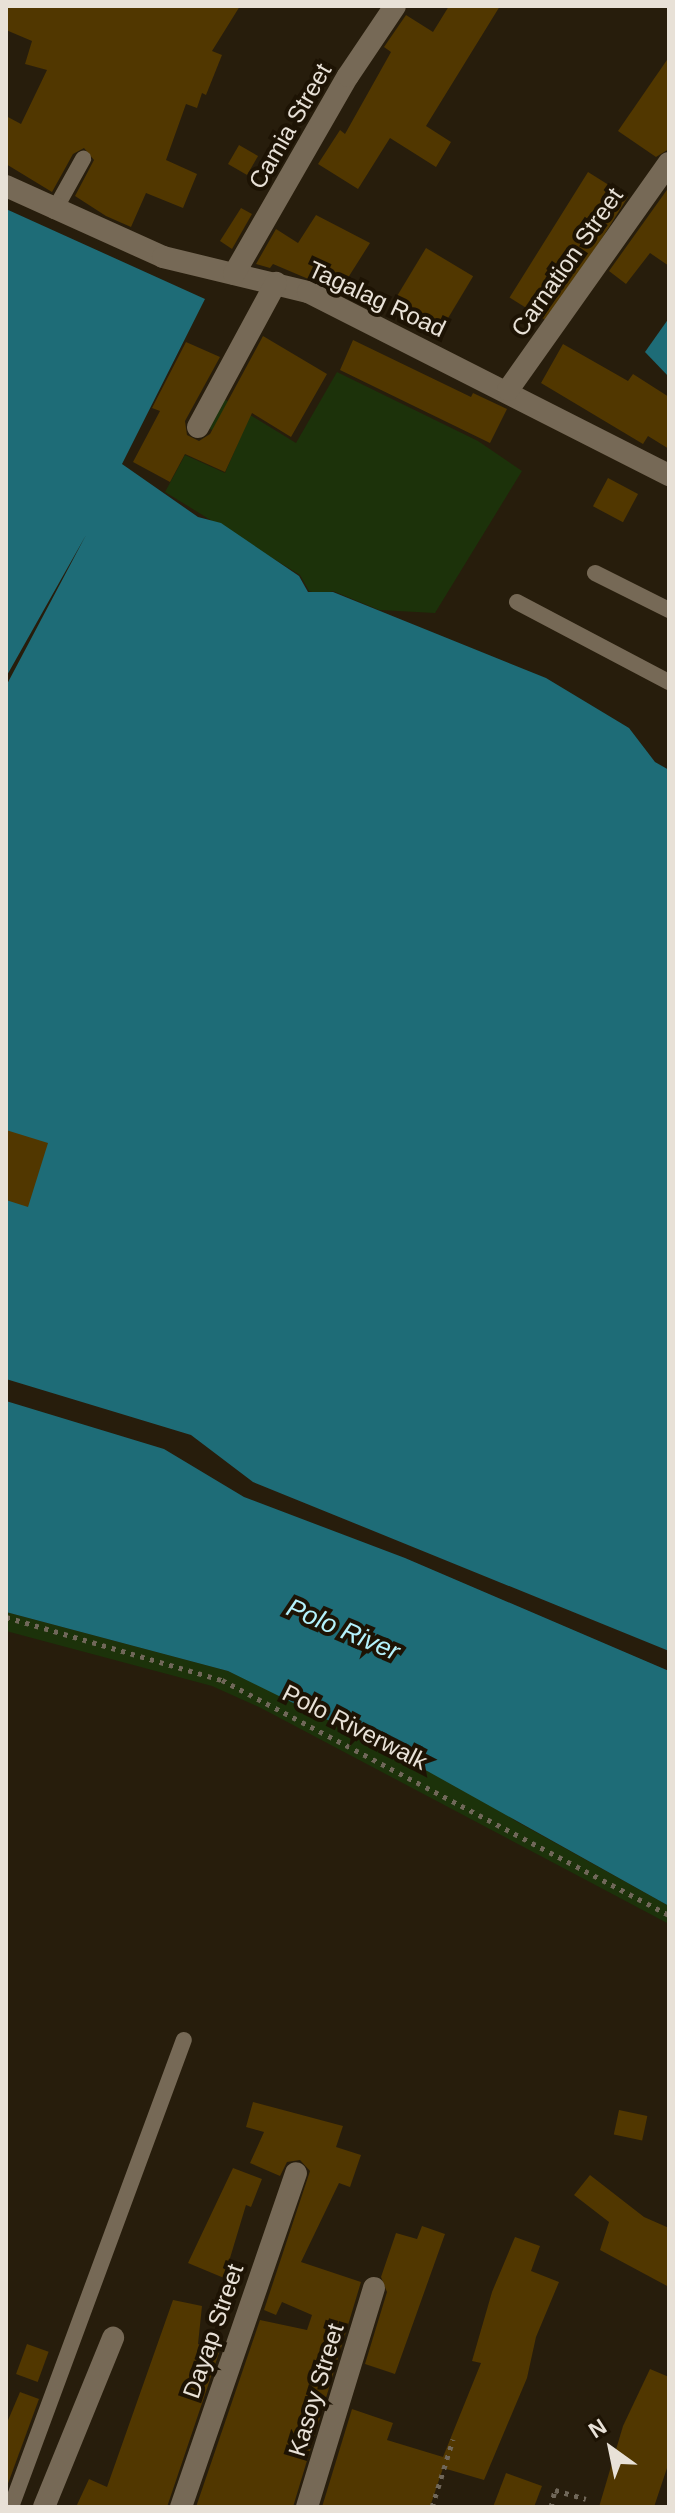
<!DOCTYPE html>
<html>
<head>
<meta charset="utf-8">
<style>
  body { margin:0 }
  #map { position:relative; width:675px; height:2513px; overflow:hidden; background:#271d0c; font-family:Arial,sans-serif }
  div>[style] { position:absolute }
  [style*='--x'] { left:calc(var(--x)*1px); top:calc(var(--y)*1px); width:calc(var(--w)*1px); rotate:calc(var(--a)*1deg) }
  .green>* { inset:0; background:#1c320a }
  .water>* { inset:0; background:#1e6c77 }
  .building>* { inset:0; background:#513700; transform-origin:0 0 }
  .path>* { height:5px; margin-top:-2.5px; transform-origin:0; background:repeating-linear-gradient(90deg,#706759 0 4px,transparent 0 10px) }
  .service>* { height:16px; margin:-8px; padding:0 8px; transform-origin:8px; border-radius:8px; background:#766956 }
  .minor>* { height:22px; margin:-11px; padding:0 11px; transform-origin:11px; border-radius:11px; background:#766956 }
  span { translate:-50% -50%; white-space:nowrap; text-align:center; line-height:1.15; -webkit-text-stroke:8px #1d1304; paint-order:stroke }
  .street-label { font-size:24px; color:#e8e1d7 }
  .water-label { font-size:26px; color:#b4f1fb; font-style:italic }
  .frame { position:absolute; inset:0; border:8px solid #e8e1d7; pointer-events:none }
  .north { position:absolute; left:571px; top:2409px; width:80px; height:80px; -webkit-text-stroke:6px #1d1304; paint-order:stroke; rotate:327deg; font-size:22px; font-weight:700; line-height:32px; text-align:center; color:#e8e1d7 }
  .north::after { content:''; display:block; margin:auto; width:28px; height:36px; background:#e8e1d7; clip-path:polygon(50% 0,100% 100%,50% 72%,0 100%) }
</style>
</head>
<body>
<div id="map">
  <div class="green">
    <div style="clip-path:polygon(337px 372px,478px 441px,522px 471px,435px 613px,379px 610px,333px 591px,322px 595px,309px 591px,300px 575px,165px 492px,185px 455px,225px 473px,238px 443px,206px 427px,221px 397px,296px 443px)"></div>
    <div style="clip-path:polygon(6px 1612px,228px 1671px,491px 1793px,514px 1820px,669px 1906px,669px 1924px,261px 1708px,212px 1686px,6px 1631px)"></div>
  </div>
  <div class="water">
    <div style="clip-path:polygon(6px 209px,205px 299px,122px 464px,198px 517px,221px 523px,299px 576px,308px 592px,333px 592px,546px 678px,629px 728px,655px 762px,669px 770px,669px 1651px,253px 1482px,191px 1435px,6px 1379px,6px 686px,86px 535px,6px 677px)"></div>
    <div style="clip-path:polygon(669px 318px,669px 377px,645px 352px)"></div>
    <div style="clip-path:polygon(6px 1401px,164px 1449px,244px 1497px,405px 1558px,669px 1671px,669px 1906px,395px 1753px,228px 1671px,6px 1612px)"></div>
  </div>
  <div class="building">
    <div style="clip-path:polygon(6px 6px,240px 6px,212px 51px,222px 55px,206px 95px,202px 93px,197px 108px,186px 104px,166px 160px,197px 174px,183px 208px,146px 193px,131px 227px,106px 216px,75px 196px,94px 160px,84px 148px,73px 154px,52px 192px,6px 164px,6px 116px,21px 124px,47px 70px,25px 64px,32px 41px,6px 30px)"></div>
    <div style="clip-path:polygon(449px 6px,500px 6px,426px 126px,451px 142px,436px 167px,390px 138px,358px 189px,318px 164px,340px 130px,345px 134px,391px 52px,384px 47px,406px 15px,433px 32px)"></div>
    <div style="clip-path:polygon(669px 57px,669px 149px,656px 157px,618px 131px)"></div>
    <div style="left:239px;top:145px;width:22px;height:22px;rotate:30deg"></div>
    <div style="left:588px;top:172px;width:47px;height:148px;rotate:32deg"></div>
    <div style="clip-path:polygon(669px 187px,669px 266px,650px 253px,626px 284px,609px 271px)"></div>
    <div style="clip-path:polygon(241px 208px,252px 214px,232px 249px,220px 241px)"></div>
    <div style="clip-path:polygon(316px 215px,370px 243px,339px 292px,273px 264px,270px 268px,256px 264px,276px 229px,298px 243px)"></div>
    <div style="left:426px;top:248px;width:55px;height:71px;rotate:31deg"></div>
    <div style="clip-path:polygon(263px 336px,327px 374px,291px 437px,252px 413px,225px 472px,185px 454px,170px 482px,133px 462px,160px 411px,152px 408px,186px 342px,220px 357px,185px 421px,187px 435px,199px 441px,210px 434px)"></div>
    <div style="clip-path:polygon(353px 340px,471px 397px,473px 393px,507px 409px,490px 443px,340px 370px)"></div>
    <div style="clip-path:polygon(563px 344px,628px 381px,633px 374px,669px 397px,669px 449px,648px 436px,643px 444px,541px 383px)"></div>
    <div style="left:608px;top:478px;width:34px;height:32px;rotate:28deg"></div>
    <div style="clip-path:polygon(6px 1130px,48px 1143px,28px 1207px,6px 1200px)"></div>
    <div style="clip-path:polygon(253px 2102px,343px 2126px,336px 2147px,361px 2155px,350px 2187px,339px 2183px,301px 2262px,361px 2282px,293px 2507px,196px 2507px,260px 2320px,307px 2330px,312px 2315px,282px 2302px,276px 2315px,264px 2310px,310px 2171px,300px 2160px,287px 2162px,280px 2176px,250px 2163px,264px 2132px,246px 2127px)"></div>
    <div style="left:619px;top:2110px;width:29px;height:25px;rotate:12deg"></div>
    <div style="clip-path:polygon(233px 2168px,262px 2179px,251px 2207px,246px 2205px,224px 2278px,188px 2263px)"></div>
    <div style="clip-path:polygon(590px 2175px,644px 2217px,669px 2228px,669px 2287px,600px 2250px,609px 2222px,574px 2195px)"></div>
    <div style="clip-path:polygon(422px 2226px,445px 2234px,395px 2374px,365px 2364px,387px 2292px,381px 2277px,396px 2233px,417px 2239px)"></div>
    <div style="clip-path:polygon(515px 2237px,540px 2246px,531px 2271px,559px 2282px,536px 2337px,527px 2378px,484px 2480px,443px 2468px,430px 2507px,322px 2507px,352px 2409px,393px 2423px,387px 2440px,443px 2457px,481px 2363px,472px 2361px,492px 2292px)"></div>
    <div style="clip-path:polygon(173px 2300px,202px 2306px,198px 2344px,219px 2353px,167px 2507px,76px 2507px,89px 2479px,107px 2487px)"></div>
    <div style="left:27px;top:2344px;width:23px;height:32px;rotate:20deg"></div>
    <div style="clip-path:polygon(650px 2369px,669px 2377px,669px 2462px,654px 2507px,599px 2507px,623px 2426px)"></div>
    <div style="clip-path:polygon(20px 2392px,39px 2399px,6px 2489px,6px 2425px)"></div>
    <div style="clip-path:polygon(506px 2473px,542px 2486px,534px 2507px,493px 2507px)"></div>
  </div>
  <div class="path">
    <div style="--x:6;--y:1617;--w:225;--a:16.3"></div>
    <div style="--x:222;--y:1680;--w:505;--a:27.73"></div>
    <div style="--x:432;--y:2507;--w:71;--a:-72.8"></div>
    <div style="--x:551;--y:2507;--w:17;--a:-77"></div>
    <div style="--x:555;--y:2490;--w:32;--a:16"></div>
  </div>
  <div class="service">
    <div style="--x:54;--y:211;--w:60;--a:-60.9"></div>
    <div style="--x:595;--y:573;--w:83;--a:26.6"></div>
    <div style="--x:517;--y:602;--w:172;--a:27.8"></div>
    <div style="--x:11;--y:2507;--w:498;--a:-69.7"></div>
  </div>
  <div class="minor">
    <div style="--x:6;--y:186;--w:172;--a:24.3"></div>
    <div style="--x:163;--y:257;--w:149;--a:13.6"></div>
    <div style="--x:308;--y:292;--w:405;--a:26.9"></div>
    <div style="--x:234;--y:274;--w:228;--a:-60.1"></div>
    <div style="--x:348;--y:76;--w:84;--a:-56.1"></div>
    <div style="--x:508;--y:390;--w:278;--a:-54.7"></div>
    <div style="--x:198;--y:427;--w:164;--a:-61.6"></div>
    <div style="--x:44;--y:2507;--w:183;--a:-67.8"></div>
    <div style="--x:181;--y:2507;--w:353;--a:-71"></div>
    <div style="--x:307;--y:2507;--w:229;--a:-73"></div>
  </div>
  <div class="street-label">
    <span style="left:290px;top:126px;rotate:-60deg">Camia Street</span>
    <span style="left:567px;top:262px;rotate:-55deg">Carnation Street</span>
    <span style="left:377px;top:299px;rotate:25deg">Tagalag Road</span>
    <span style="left:355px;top:1727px;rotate:27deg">Polo Riverwalk</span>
    <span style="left:213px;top:2331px;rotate:-71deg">Dayap Street</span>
    <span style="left:316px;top:2390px;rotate:-73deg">Kasoy Street</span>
  </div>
  <div class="water-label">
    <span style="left:343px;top:1630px;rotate:23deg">Polo River</span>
  </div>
  <div class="frame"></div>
  <div class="north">N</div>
</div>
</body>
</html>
